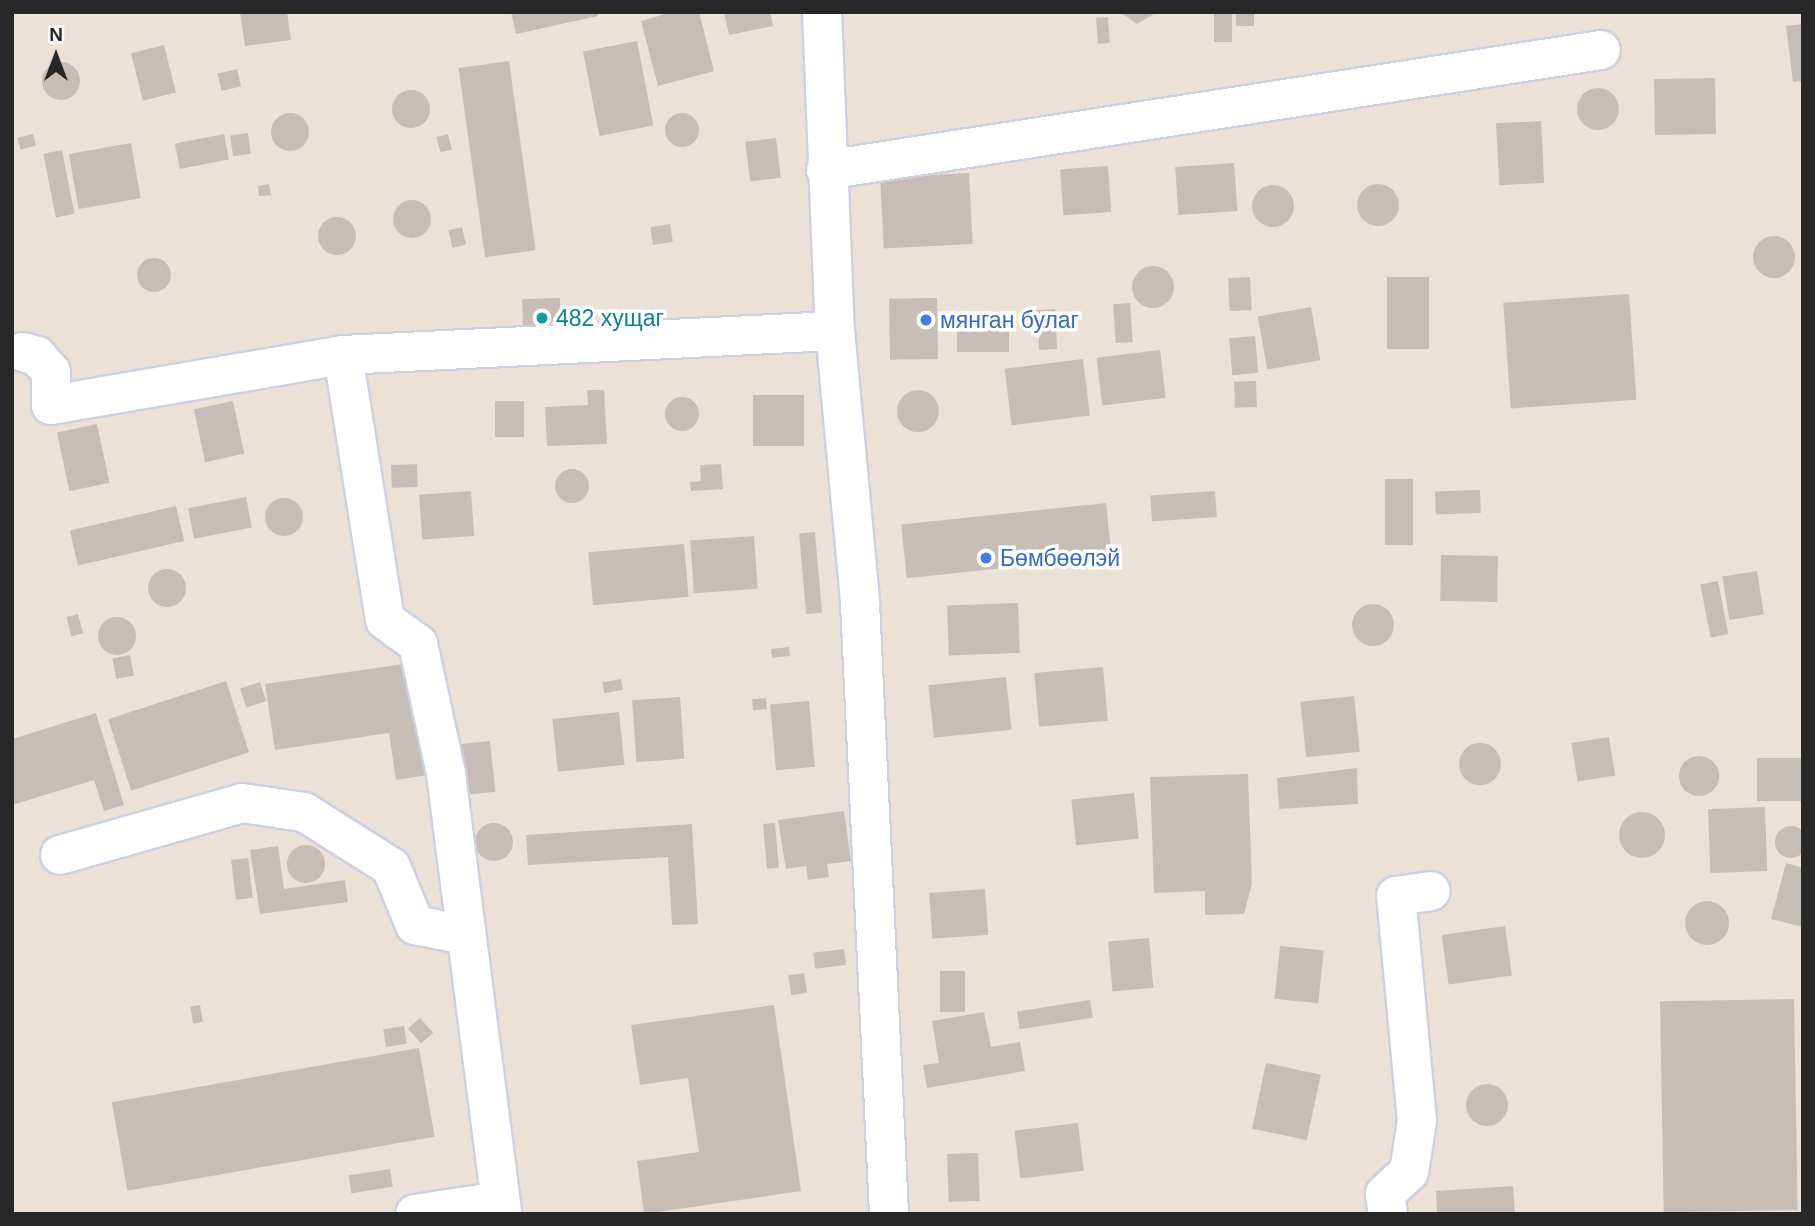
<!DOCTYPE html>
<html>
<head>
<meta charset="utf-8">
<style>
  body { margin:0 }
  #map { position:relative; width:1815px; height:1226px; overflow:hidden; background:#ece1d6; font-family:Arial,sans-serif }
  div>[style] { position:absolute }
  [style*='--x'] { left:calc(var(--x)*1px); top:calc(var(--y)*1px); width:calc(var(--w)*1px); rotate:calc(var(--a)*1deg) }
  .building>* { inset:0; background:#c6beb6; transform-origin:0 0 }
  .round { border-radius:50% }
  .roads { filter:drop-shadow(2px 0 #cbd1e2) drop-shadow(-2px 0 #cbd1e2) drop-shadow(0 2px #cbd1e2) drop-shadow(0 -2px #cbd1e2) }
  .street>* { height:38px; margin:-19px; padding:0 19px; transform-origin:19px; border-radius:19px; background:#fff }
  .dots>* { width:19px; height:19px; translate:-50% -50%; box-sizing:border-box; border:4px solid #fff; border-radius:50% }
  span { translate:-50% -50%; white-space:nowrap; text-align:center; line-height:1.15; -webkit-text-stroke:7px #fff; paint-order:stroke }
  .culture-label { font-size:23px; color:#0d838f }
  .left { translate:0 -50%; text-align:left }
  .shop-label { font-size:23px; color:#366cbe }
  .frame { position:absolute; inset:0; border:14px solid #272727; pointer-events:none }
  .north { position:absolute; left:21px; top:21px; width:70px; height:70px; -webkit-text-stroke:5px #fff; paint-order:stroke; rotate:0deg; font-size:19px; font-weight:700; line-height:28px; text-align:center; color:#272727 }
  .north::after { content:''; display:block; margin:auto; width:24px; height:32px; background:#272727; clip-path:polygon(50% 0,100% 100%,50% 72%,0 100%) }
</style>
</head>
<body>
<div id="map">
  <div class="building">
    <div style="clip-path:polygon(240px 12px,287px 12px,291px 40px,245px 46px)"></div>
    <div style="clip-path:polygon(511px 12px,597px 12px,598px 16px,516px 34px)"></div>
    <div style="clip-path:polygon(673px 12px,699px 12px,714px 71px,658px 86px,641px 21px)"></div>
    <div style="clip-path:polygon(724px 12px,770px 12px,773px 26px,729px 35px)"></div>
    <div style="clip-path:polygon(1120px 12px,1157px 12px,1137px 24px)"></div>
    <div style="left:1214px;top:12px;width:18px;height:30px"></div>
    <div style="left:1236px;top:12px;width:18px;height:14px"></div>
    <div style="left:1108px;top:17px;width:26px;height:12px;rotate:86deg"></div>
    <div style="clip-path:polygon(1803px 24px,1803px 81px,1793px 82px,1786px 26px)"></div>
    <div style="left:637px;top:41px;width:86px;height:55px;rotate:79deg"></div>
    <div style="left:164px;top:45px;width:49px;height:34px;rotate:76deg"></div>
    <div style="left:509px;top:61px;width:191px;height:51px;rotate:82deg"></div>
    <div class="round" style="left:42px;top:62px;width:38px;height:38px"></div>
    <div style="left:237px;top:69px;width:18px;height:20px;rotate:77deg"></div>
    <div style="left:1715px;top:78px;width:56px;height:61px;rotate:89deg"></div>
    <div class="round" style="left:1577px;top:88px;width:42px;height:42px"></div>
    <div class="round" style="left:392px;top:90px;width:38px;height:38px"></div>
    <div class="round" style="left:665px;top:113px;width:34px;height:34px"></div>
    <div class="round" style="left:271px;top:113px;width:38px;height:38px"></div>
    <div style="left:1541px;top:121px;width:62px;height:45px;rotate:87deg"></div>
    <div style="left:248px;top:133px;width:21px;height:18px;rotate:82deg"></div>
    <div style="left:33px;top:134px;width:12px;height:16px;rotate:76deg"></div>
    <div style="left:224px;top:134px;width:26px;height:50px;rotate:79deg"></div>
    <div style="left:448px;top:134px;width:16px;height:12px;rotate:75deg"></div>
    <div style="left:776px;top:138px;width:40px;height:31px;rotate:83deg"></div>
    <div style="left:131px;top:143px;width:56px;height:63px;rotate:80deg"></div>
    <div style="left:62px;top:150px;width:65px;height:19px;rotate:79deg"></div>
    <div style="left:1234px;top:163px;width:48px;height:59px;rotate:86deg"></div>
    <div style="left:1108px;top:166px;width:46px;height:48px;rotate:86deg"></div>
    <div style="left:969px;top:173px;width:71px;height:89px;rotate:87deg"></div>
    <div class="round" style="left:1357px;top:184px;width:42px;height:42px"></div>
    <div style="clip-path:polygon(269px 184px,271px 195px,259px 196px,258px 186px)"></div>
    <div class="round" style="left:1252px;top:185px;width:42px;height:42px"></div>
    <div class="round" style="left:393px;top:200px;width:38px;height:38px"></div>
    <div class="round" style="left:318px;top:217px;width:38px;height:38px"></div>
    <div style="left:670px;top:224px;width:18px;height:20px;rotate:81deg"></div>
    <div style="left:462px;top:227px;width:18px;height:14px;rotate:77deg"></div>
    <div class="round" style="left:1753px;top:236px;width:42px;height:42px"></div>
    <div class="round" style="left:137px;top:258px;width:34px;height:34px"></div>
    <div class="round" style="left:1132px;top:266px;width:42px;height:42px"></div>
    <div style="left:1250px;top:277px;width:33px;height:22px;rotate:87deg"></div>
    <div style="left:1387px;top:277px;width:42px;height:72px"></div>
    <div style="left:1629px;top:294px;width:106px;height:126px;rotate:86deg"></div>
    <div style="left:560px;top:298px;width:38px;height:38px;rotate:88deg"></div>
    <div style="left:937px;top:298px;width:61px;height:48px;rotate:89deg"></div>
    <div style="left:1130px;top:303px;width:39px;height:17px;rotate:86deg"></div>
    <div style="left:1311px;top:307px;width:54px;height:54px;rotate:80deg"></div>
    <div style="left:1055px;top:309px;width:40px;height:18px;rotate:87deg"></div>
    <div style="left:957px;top:315px;width:52px;height:37px"></div>
    <div style="left:1255px;top:336px;width:37px;height:26px;rotate:85deg"></div>
    <div style="left:1160px;top:350px;width:48px;height:64px;rotate:83deg"></div>
    <div style="left:1083px;top:359px;width:57px;height:79px;rotate:83deg"></div>
    <div style="left:1256px;top:381px;width:26px;height:22px;rotate:88deg"></div>
    <div style="clip-path:polygon(587px 390px,604px 390px,607px 444px,547px 446px,545px 407px,588px 405px)"></div>
    <div class="round" style="left:897px;top:390px;width:42px;height:42px"></div>
    <div style="left:753px;top:395px;width:51px;height:51px"></div>
    <div class="round" style="left:665px;top:397px;width:34px;height:34px"></div>
    <div style="left:233px;top:401px;width:54px;height:40px;rotate:78deg"></div>
    <div style="left:524px;top:401px;width:36px;height:29px;rotate:90deg"></div>
    <div style="left:97px;top:424px;width:60px;height:41px;rotate:78deg"></div>
    <div style="left:417px;top:464px;width:23px;height:26px;rotate:88deg"></div>
    <div style="clip-path:polygon(721px 464px,723px 489px,691px 491px,690px 482px,701px 481px,700px 465px)"></div>
    <div class="round" style="left:555px;top:469px;width:34px;height:34px"></div>
    <div style="left:1385px;top:479px;width:28px;height:66px"></div>
    <div style="left:1480px;top:490px;width:23px;height:45px;rotate:88deg"></div>
    <div style="left:471px;top:491px;width:45px;height:52px;rotate:86deg"></div>
    <div style="left:1215px;top:491px;width:26px;height:65px;rotate:86deg"></div>
    <div style="left:246px;top:497px;width:31px;height:59px;rotate:79deg"></div>
    <div class="round" style="left:265px;top:498px;width:38px;height:38px"></div>
    <div style="left:1106px;top:503px;width:54px;height:206px;rotate:84deg"></div>
    <div style="left:176px;top:506px;width:36px;height:109px;rotate:77deg"></div>
    <div style="left:815px;top:532px;width:81px;height:16px;rotate:85deg"></div>
    <div style="left:754px;top:536px;width:53px;height:64px;rotate:86deg"></div>
    <div style="left:684px;top:544px;width:53px;height:96px;rotate:85deg"></div>
    <div style="left:1441px;top:555px;width:57px;height:46px;rotate:1deg"></div>
    <div class="round" style="left:148px;top:569px;width:38px;height:38px"></div>
    <div style="left:1757px;top:571px;width:44px;height:35px;rotate:81deg"></div>
    <div style="left:1718px;top:581px;width:54px;height:18px;rotate:79deg"></div>
    <div style="left:1018px;top:603px;width:50px;height:71px;rotate:88deg"></div>
    <div class="round" style="left:1352px;top:604px;width:42px;height:42px"></div>
    <div style="left:78px;top:614px;width:20px;height:12px;rotate:75deg"></div>
    <div class="round" style="left:98px;top:617px;width:38px;height:38px"></div>
    <div style="left:789px;top:647px;width:9px;height:18px;rotate:84deg"></div>
    <div style="left:130px;top:655px;width:21px;height:18px;rotate:79deg"></div>
    <div style="clip-path:polygon(411px 663px,428px 775px,396px 780px,389px 733px,275px 750px,265px 684px)"></div>
    <div style="left:1103px;top:667px;width:54px;height:69px;rotate:85deg"></div>
    <div style="left:1006px;top:677px;width:53px;height:78px;rotate:84deg"></div>
    <div style="left:621px;top:679px;width:11px;height:19px;rotate:80deg"></div>
    <div style="left:226px;top:681px;width:75px;height:124px;rotate:72deg"></div>
    <div style="left:260px;top:682px;width:20px;height:21px;rotate:72deg"></div>
    <div style="left:1354px;top:696px;width:56px;height:54px;rotate:84deg"></div>
    <div style="left:680px;top:697px;width:62px;height:48px;rotate:86deg"></div>
    <div style="left:766px;top:698px;width:11px;height:14px;rotate:85deg"></div>
    <div style="left:809px;top:701px;width:66px;height:39px;rotate:85deg"></div>
    <div style="left:619px;top:712px;width:53px;height:67px;rotate:84deg"></div>
    <div style="clip-path:polygon(96px 713px,124px 805px,104px 811px,94px 780px,12px 805px,12px 739px)"></div>
    <div style="left:1609px;top:737px;width:39px;height:38px;rotate:81deg"></div>
    <div style="left:490px;top:741px;width:51px;height:31px;rotate:84deg"></div>
    <div class="round" style="left:1459px;top:743px;width:42px;height:42px"></div>
    <div class="round" style="left:1679px;top:756px;width:40px;height:40px"></div>
    <div style="left:1803px;top:758px;width:43px;height:46px;rotate:90deg"></div>
    <div style="clip-path:polygon(1357px 768px,1358px 804px,1279px 809px,1277px 778px)"></div>
    <div style="clip-path:polygon(1248px 774px,1252px 884px,1244px 914px,1205px 915px,1205px 891px,1154px 893px,1150px 777px)"></div>
    <div style="left:1134px;top:793px;width:46px;height:63px;rotate:84deg"></div>
    <div style="left:1765px;top:807px;width:64px;height:57px;rotate:88deg"></div>
    <div style="clip-path:polygon(844px 811px,851px 861px,827px 864px,829px 877px,808px 880px,806px 866px,786px 869px,778px 820px)"></div>
    <div class="round" style="left:1619px;top:812px;width:46px;height:46px"></div>
    <div style="left:775px;top:823px;width:45px;height:12px;rotate:85deg"></div>
    <div class="round" style="left:475px;top:823px;width:38px;height:38px"></div>
    <div style="clip-path:polygon(692px 824px,698px 924px,672px 925px,668px 857px,528px 865px,526px 835px)"></div>
    <div class="round" style="left:1775px;top:826px;width:32px;height:32px"></div>
    <div class="round" style="left:287px;top:845px;width:38px;height:38px"></div>
    <div style="clip-path:polygon(278px 846px,284px 889px,345px 880px,348px 902px,260px 914px,250px 850px)"></div>
    <div style="left:248px;top:858px;width:40px;height:17px;rotate:83deg"></div>
    <div style="clip-path:polygon(1786px 863px,1803px 868px,1803px 927px,1771px 919px)"></div>
    <div style="left:985px;top:889px;width:46px;height:56px;rotate:86deg"></div>
    <div class="round" style="left:1685px;top:901px;width:44px;height:44px"></div>
    <div style="left:1505px;top:926px;width:50px;height:64px;rotate:82deg"></div>
    <div style="left:1149px;top:938px;width:50px;height:41px;rotate:85deg"></div>
    <div style="left:1280px;top:946px;width:44px;height:53px;rotate:6deg"></div>
    <div style="left:844px;top:949px;width:16px;height:31px;rotate:83deg"></div>
    <div style="left:940px;top:971px;width:25px;height:41px"></div>
    <div style="left:804px;top:973px;width:20px;height:16px;rotate:81deg"></div>
    <div style="left:1794px;top:999px;width:211px;height:134px;rotate:89deg"></div>
    <div style="left:1090px;top:1000px;width:18px;height:74px;rotate:81deg"></div>
    <div style="left:200px;top:1005px;width:17px;height:10px;rotate:80deg"></div>
    <div style="clip-path:polygon(774px 1005px,801px 1191px,644px 1214px,637px 1161px,699px 1152px,688px 1078px,640px 1085px,631px 1025px)"></div>
    <div style="clip-path:polygon(984px 1012px,991px 1047px,1020px 1042px,1025px 1071px,927px 1088px,923px 1065px,939px 1063px,932px 1021px)"></div>
    <div style="left:420px;top:1018px;width:20px;height:16px;rotate:49deg"></div>
    <div style="left:404px;top:1026px;width:18px;height:21px;rotate:81deg"></div>
    <div style="left:419px;top:1048px;width:90px;height:312px;rotate:80deg"></div>
    <div style="left:1266px;top:1063px;width:56px;height:67px;rotate:12deg"></div>
    <div class="round" style="left:1466px;top:1084px;width:42px;height:42px"></div>
    <div style="left:1078px;top:1123px;width:48px;height:64px;rotate:83deg"></div>
    <div style="left:978px;top:1153px;width:48px;height:31px;rotate:88deg"></div>
    <div style="left:390px;top:1169px;width:18px;height:42px;rotate:81deg"></div>
    <div style="clip-path:polygon(1513px 1186px,1515px 1214px,1437px 1214px,1436px 1191px)"></div>
  </div>
  <div class="roads">
    <div class="street">
      <div style="--x:822;--y:12;--w:319;--a:87.7"></div>
      <div style="--x:835;--y:331;--w:273;--a:84.7"></div>
      <div style="--x:860;--y:603;--w:612;--a:87.28"></div>
      <div style="--x:826;--y:170;--w:784;--a:-8.8"></div>
      <div style="--x:23;--y:352;--w:15;--a:16"></div>
      <div style="--x:37;--y:356;--w:21;--a:49"></div>
      <div style="--x:51;--y:372;--w:33;--a:90"></div>
      <div style="--x:51;--y:405;--w:296;--a:-9.7"></div>
      <div style="--x:343;--y:355;--w:493;--a:-2.8"></div>
      <div style="--x:343;--y:355;--w:268;--a:81"></div>
      <div style="--x:385;--y:620;--w:41;--a:36"></div>
      <div style="--x:418;--y:644;--w:133;--a:77.8"></div>
      <div style="--x:446;--y:774;--w:444;--a:82.7"></div>
      <div style="--x:60;--y:855;--w:189;--a:-15.9"></div>
      <div style="--x:242;--y:803;--w:63;--a:8.3"></div>
      <div style="--x:304;--y:812;--w:103;--a:32.3"></div>
      <div style="--x:391;--y:867;--w:63;--a:67.5"></div>
      <div style="--x:415;--y:925;--w:51;--a:11.3"></div>
      <div style="--x:415;--y:1214;--w:86;--a:-8.7"></div>
      <div style="--x:1388;--y:1214;--w:20;--a:-99"></div>
      <div style="--x:1385;--y:1194;--w:33;--a:-43"></div>
      <div style="--x:1409;--y:1172;--w:52;--a:-81.1"></div>
      <div style="--x:1417;--y:1121;--w:226;--a:-95.3"></div>
      <div style="--x:1396;--y:896;--w:35;--a:-8"></div>
    </div>
  </div>
  <div class="dots">
    <div style="left:542px;top:318px;background:#0f9aa8"></div>
    <div style="left:926px;top:320px;background:#3f7fe0"></div>
    <div style="left:986px;top:558px;background:#3f7fe0"></div>
  </div>
  <div class="culture-label">
    <span class="left" style="left:556px;top:318px">482 хущаг</span>
  </div>
  <div class="shop-label">
    <span class="left" style="left:940px;top:320px">мянган булаг</span>
    <span class="left" style="left:1000px;top:558px">Бөмбөөлэй</span>
  </div>
  <div class="frame"></div>
  <div class="north">N</div>
</div>
</body>
</html>
